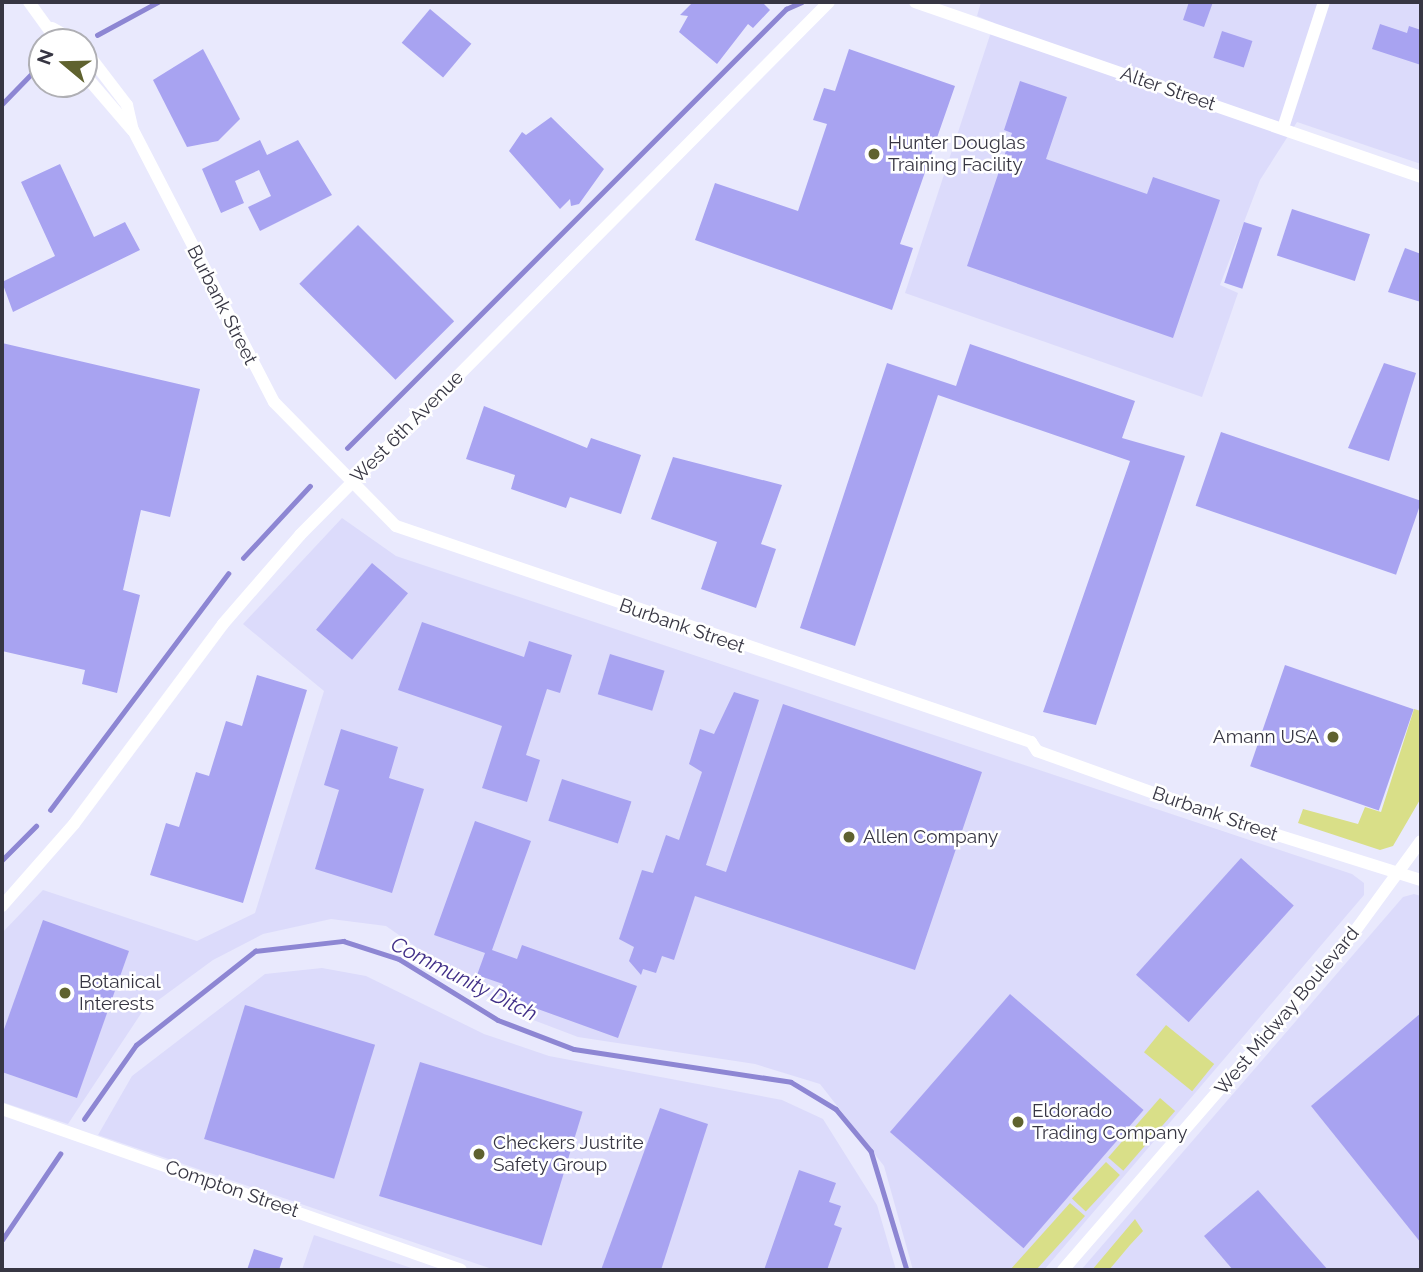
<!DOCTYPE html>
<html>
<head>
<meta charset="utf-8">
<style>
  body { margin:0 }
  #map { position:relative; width:1423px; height:1272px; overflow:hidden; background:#e9e9fd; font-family:Raleway,sans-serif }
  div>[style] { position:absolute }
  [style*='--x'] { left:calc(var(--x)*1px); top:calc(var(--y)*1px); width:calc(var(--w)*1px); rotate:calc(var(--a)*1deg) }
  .built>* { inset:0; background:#dcdbfb }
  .green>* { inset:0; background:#d9df88; transform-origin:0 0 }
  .stream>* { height:4.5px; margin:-2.25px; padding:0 2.25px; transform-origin:2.25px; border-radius:2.25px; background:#8d86d3 }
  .building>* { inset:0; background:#a8a3f1; transform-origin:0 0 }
  .street>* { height:12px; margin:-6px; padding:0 6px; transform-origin:6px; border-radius:6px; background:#fff }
  .dots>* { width:19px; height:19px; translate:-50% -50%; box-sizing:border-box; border:4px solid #fff; border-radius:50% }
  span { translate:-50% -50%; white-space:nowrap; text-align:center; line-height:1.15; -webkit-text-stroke:5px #fff; paint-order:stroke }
  .street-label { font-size:19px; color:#373643 }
  .poi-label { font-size:19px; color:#373643 }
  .left { translate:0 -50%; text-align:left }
  .right { translate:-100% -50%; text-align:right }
  .water-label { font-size:21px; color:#412f88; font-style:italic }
  .frame { position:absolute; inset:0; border:4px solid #373643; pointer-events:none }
  .north { position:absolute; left:28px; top:28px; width:70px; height:70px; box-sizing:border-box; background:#fff; border:2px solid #afafb4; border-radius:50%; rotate:289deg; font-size:19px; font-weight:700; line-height:28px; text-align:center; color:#373643 }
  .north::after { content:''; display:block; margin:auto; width:24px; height:32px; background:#5f622f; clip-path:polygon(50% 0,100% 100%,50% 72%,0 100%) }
</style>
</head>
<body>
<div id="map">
  <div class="built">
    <div style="clip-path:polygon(981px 2px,1421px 2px,1421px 164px,1297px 122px,1260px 180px,1220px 285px,1238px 293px,1202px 397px,905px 293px,994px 23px,977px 16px)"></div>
    <div style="clip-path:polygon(342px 518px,396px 556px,1352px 874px,1364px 883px,1364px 895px,1044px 1270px,913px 1270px,884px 1166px,820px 1084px,755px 1064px,578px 1037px,507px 1010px,386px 926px,331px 919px,263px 934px,213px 960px,142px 1012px,68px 1124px,2px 1102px,2px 933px,43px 890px,197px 941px,255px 913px,324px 691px,243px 624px)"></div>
    <div style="clip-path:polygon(1414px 894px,1421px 896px,1421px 1270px,1081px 1270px,1403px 897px)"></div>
    <div style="clip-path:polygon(322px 968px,366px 976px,484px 1034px,549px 1056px,782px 1100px,823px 1119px,877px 1205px,896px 1270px,495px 1270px,98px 1135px,132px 1076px,265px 974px)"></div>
    <div style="clip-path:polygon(314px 1235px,417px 1270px,302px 1270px)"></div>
  </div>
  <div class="green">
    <div style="clip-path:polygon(1414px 709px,1421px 711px,1421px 798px,1393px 846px,1380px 850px,1298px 823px,1303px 809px,1358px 824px,1365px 807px,1381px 812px)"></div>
    <div style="left:1166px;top:1025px;width:62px;height:35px;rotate:39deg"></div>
    <div style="left:1160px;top:1098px;width:20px;height:79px;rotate:41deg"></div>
    <div style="left:1106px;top:1162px;width:19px;height:50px;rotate:43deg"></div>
    <div style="clip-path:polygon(1070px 1203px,1085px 1216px,1036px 1270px,1010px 1270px)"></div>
    <div style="clip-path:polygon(1135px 1219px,1143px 1231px,1130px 1245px,1109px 1270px,1092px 1270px)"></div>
  </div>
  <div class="stream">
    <div style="--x:97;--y:35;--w:69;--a:-28.4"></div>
    <div style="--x:2;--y:104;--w:57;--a:-45.7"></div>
    <div style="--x:347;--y:448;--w:621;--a:-45"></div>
    <div style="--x:786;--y:9;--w:17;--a:-24"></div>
    <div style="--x:243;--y:558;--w:98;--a:-47.1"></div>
    <div style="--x:50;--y:810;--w:296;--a:-53"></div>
    <div style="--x:2;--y:860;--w:48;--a:-45"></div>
    <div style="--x:84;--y:1119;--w:90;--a:-54.9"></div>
    <div style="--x:136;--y:1045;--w:152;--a:-38.3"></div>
    <div style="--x:255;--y:951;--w:89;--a:-6.5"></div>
    <div style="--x:343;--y:941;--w:59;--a:17.8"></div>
    <div style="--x:399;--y:959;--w:116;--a:31.6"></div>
    <div style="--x:498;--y:1020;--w:81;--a:20.9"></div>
    <div style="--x:574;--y:1049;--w:219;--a:8.6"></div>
    <div style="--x:791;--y:1082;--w:52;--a:31"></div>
    <div style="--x:836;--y:1109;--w:55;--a:50.2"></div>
    <div style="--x:871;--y:1151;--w:124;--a:73.2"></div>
    <div style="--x:2;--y:1240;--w:104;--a:-56"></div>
  </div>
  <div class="building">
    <div style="clip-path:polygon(693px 2px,762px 2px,770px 10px,753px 28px,748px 24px,717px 64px,679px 32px,688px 16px,680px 15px)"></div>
    <div style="clip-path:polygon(1189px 2px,1213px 2px,1204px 27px,1183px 20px)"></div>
    <div style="left:430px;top:9px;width:54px;height:44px;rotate:40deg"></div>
    <div style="clip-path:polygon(1380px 24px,1407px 33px,1409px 26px,1421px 30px,1421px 65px,1372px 49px)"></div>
    <div style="left:1222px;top:31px;width:32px;height:28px;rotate:18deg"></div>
    <div style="clip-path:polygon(203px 49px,240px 119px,218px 141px,187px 147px,153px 80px)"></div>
    <div style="clip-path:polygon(849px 49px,955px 86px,900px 244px,913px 248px,892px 310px,695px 240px,715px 183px,798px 211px,827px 124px,813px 120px,824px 88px,835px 91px)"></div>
    <div style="clip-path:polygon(1020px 81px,1067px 97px,1046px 159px,1147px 194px,1153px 177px,1220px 200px,1173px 338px,967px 266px,1012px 133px,1004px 130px)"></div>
    <div style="clip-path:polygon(551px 117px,604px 169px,579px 204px,571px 206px,570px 199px,560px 209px,509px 151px,522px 132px,526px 135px)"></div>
    <div style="clip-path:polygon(260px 140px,267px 155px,298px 140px,332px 195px,260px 231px,248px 207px,271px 196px,259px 170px,235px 181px,244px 203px,221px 213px,202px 169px)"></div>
    <div style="clip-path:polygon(60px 164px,94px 237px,125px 222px,140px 250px,13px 312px,2px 282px,55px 256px,21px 182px)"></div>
    <div style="left:1292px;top:209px;width:82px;height:49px;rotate:18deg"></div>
    <div style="left:1244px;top:222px;width:19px;height:64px;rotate:18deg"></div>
    <div style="left:358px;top:225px;width:136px;height:83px;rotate:45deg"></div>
    <div style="clip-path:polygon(1405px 248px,1421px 254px,1421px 302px,1388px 292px)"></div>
    <div style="clip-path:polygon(2px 343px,200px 389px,170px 517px,141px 510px,123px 590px,140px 595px,117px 693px,82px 684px,85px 670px,2px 651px)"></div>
    <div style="clip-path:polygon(970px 344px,1135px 401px,1122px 438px,1185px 456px,1096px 725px,1043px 712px,1130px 461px,938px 395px,855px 646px,800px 628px,887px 363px,956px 386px)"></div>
    <div style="clip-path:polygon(1384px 363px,1416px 373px,1389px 461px,1348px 448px)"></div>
    <div style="clip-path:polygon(484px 406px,587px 448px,591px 438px,641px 455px,621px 514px,570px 497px,566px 508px,511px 489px,515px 475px,466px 459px)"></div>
    <div style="left:1221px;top:432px;width:212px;height:78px;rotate:19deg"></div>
    <div style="clip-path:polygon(673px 457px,782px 485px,761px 544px,776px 549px,756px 608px,701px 589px,717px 542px,651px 519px)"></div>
    <div style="left:372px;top:563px;width:47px;height:87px;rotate:40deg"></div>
    <div style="clip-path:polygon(422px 622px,524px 657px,529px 641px,572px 655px,560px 693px,547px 689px,526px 755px,540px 760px,527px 802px,482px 788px,502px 726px,398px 690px)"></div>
    <div style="left:610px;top:654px;width:57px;height:42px;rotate:17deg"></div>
    <div style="left:1285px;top:665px;width:136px;height:107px;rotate:19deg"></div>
    <div style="clip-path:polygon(257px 675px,307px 690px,243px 903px,150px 875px,166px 823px,179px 827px,196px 772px,209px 776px,226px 721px,242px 726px)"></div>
    <div style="clip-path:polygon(734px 692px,759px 700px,706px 865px,726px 872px,783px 704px,982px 772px,915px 970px,695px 896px,674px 960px,662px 956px,656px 973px,643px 969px,641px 975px,629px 961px,634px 947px,619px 939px,642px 870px,653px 873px,666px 835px,679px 840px,702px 772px,689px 764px,700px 729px,714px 734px)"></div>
    <div style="clip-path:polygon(341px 729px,398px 747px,389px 778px,424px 789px,392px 893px,315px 869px,339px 790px,324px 785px)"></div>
    <div style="left:562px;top:779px;width:73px;height:44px;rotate:18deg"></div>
    <div style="clip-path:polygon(475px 821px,531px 841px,492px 950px,517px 959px,522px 945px,637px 986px,618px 1038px,499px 995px,503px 984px,477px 975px,485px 953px,434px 935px)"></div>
    <div style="left:1241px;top:858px;width:71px;height:157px;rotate:42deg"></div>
    <div style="clip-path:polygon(43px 920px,129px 951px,77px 1098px,2px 1072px,2px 1035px)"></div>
    <div style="left:1010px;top:994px;width:177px;height:183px;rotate:41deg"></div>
    <div style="left:245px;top:1005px;width:136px;height:140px;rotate:17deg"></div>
    <div style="clip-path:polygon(1421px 1013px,1421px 1243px,1311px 1106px)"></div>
    <div style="left:420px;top:1062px;width:170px;height:140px;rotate:17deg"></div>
    <div style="clip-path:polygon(660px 1108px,708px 1124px,661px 1270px,601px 1270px)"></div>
    <div style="clip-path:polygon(799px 1170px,836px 1183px,829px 1202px,841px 1206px,834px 1225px,842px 1228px,827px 1270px,764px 1270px)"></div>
    <div style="clip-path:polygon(1258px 1190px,1328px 1270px,1233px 1270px,1204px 1236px)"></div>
    <div style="clip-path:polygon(254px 1249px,283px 1258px,279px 1270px,247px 1270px)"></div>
  </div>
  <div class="street">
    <div style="--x:29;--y:2;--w:49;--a:54.1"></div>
    <div style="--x:915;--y:2;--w:535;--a:19.08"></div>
    <div style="--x:52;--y:28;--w:29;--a:29"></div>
    <div style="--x:84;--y:49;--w:71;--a:52.5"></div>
    <div style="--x:127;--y:105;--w:26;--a:77"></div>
    <div style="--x:133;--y:130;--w:306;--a:62.6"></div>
    <div style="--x:274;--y:402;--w:174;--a:45.5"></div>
    <div style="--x:396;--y:526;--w:671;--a:18.79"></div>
    <div style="--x:1031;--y:742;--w:11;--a:56"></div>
    <div style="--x:1037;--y:751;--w:201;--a:19.8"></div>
    <div style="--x:1226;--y:819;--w:204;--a:17.4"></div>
    <div style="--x:84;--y:74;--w:74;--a:49.4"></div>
    <div style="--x:1283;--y:128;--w:133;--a:-72"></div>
    <div style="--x:2;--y:906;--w:109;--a:-48.7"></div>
    <div style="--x:74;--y:824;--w:249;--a:-53.3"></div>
    <div style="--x:223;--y:624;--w:118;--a:-49.1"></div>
    <div style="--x:300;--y:535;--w:751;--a:-45.22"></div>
    <div style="--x:2;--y:1109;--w:486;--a:19.3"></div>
    <div style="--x:1063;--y:1270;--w:434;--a:-49.1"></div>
    <div style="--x:1347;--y:942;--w:125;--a:-53.8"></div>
  </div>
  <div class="dots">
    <div style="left:874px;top:154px;background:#5f622f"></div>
    <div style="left:1333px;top:737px;background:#5f622f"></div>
    <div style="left:849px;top:837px;background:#5f622f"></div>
    <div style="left:65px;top:993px;background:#5f622f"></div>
    <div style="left:1018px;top:1122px;background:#5f622f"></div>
    <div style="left:479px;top:1154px;background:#5f622f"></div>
  </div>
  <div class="street-label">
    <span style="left:1168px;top:89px;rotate:19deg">Alter Street</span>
    <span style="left:222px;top:305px;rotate:63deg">Burbank Street</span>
    <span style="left:407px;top:427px;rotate:-45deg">West 6th Avenue</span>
    <span style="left:682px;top:626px;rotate:19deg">Burbank Street</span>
    <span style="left:1215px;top:814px;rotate:19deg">Burbank Street</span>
    <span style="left:1287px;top:1011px;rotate:-50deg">West Midway Boulevard</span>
    <span style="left:232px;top:1189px;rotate:19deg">Compton Street</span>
  </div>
  <div class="poi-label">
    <span class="left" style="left:888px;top:154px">Hunter Douglas<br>Training Facility</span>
    <span class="right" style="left:1319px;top:737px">Amann USA</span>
    <span class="left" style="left:863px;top:837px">Allen Company</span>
    <span class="left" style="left:79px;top:993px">Botanical<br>Interests</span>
    <span class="left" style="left:1032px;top:1122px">Eldorado<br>Trading Company</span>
    <span class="left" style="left:493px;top:1154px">Checkers Justrite<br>Safety Group</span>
  </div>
  <div class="water-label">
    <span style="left:464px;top:979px;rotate:27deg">Community Ditch</span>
  </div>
  <div class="frame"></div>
  <div class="north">N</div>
</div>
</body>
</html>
